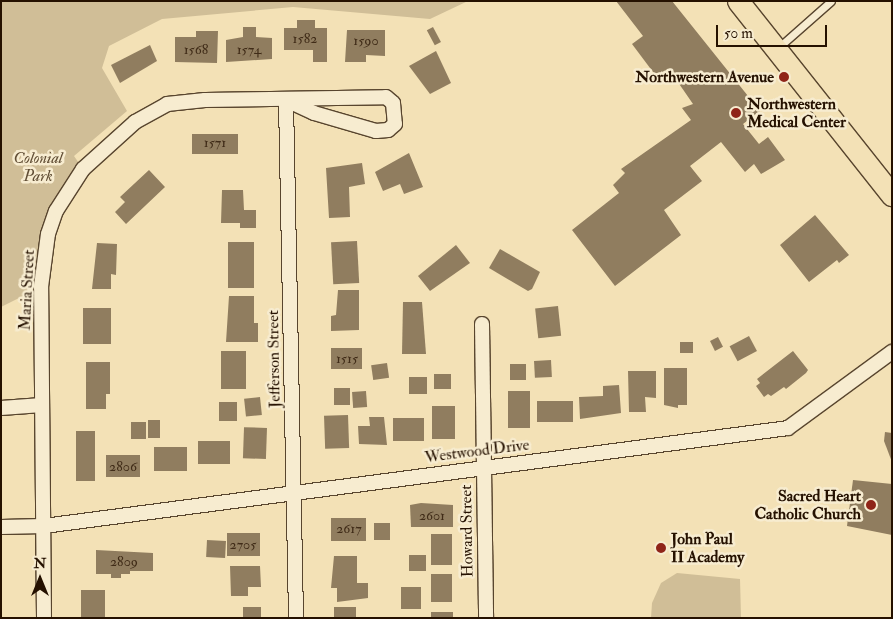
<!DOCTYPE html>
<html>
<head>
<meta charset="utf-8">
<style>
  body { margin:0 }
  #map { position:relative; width:893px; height:619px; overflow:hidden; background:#f3e1b6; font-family:"IM FELL Double Pica",serif }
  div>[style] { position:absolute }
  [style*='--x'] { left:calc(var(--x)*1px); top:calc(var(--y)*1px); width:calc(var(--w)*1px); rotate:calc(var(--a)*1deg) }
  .green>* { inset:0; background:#d0be97 }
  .building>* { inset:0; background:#907d5f; transform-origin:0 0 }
  .roads { filter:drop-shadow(1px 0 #58452e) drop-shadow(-1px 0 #58452e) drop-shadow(0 1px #58452e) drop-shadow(0 -1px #58452e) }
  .service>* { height:7px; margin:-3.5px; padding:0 3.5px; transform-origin:3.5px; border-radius:3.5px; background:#f7ecd0 }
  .minor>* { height:14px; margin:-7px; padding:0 7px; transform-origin:7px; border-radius:7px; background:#f7ecd0 }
  .primary>* { height:21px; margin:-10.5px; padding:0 10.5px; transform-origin:10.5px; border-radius:10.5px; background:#f3e1b6 }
  .dots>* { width:14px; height:14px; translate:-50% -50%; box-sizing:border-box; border:2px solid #f7ecd0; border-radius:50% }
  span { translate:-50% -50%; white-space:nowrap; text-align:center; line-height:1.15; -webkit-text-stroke:5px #f7ecd0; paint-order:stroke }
  .number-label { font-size:14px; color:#402c18 }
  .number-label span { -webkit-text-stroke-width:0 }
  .poi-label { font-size:16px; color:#251100; font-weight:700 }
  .right { translate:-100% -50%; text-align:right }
  .left { translate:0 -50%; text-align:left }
  .park-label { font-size:16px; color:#614e35; font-style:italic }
  .street-label { font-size:16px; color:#251100 }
  .frame { position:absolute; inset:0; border:2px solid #251100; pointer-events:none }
  .north { position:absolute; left:15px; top:554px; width:50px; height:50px; -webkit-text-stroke:4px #f7ecd0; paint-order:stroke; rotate:0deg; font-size:14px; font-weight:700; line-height:20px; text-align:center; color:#251100 }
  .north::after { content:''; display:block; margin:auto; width:18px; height:22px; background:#251100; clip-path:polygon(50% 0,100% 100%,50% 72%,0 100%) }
  .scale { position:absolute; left:716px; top:25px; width:111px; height:22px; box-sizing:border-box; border:2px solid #251100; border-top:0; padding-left:6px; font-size:15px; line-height:18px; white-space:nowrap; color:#251100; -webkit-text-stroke:4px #f7ecd0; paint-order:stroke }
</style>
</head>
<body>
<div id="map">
  <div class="green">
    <div style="clip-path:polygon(1px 1px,468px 1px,430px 19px,293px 7px,162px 19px,109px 46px,102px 68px,127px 111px,74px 156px,83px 169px,56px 211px,41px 287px,1px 307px)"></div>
    <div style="clip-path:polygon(677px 573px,740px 579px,741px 618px,651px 618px,652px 603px,661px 583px)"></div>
  </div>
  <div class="building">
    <div style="clip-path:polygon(616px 1px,672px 1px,760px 111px,743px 124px,759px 144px,768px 137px,785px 160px,761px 174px,754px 164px,745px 172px,721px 142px,690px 166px,702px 181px,664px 210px,681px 235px,615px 286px,572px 230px,619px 193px,613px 185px,625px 173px,621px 169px,691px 120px,682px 108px,693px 104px,673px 75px,662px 84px,632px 44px,643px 36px)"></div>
    <div style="clip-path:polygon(297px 20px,315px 20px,315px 28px,327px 28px,327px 62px,313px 62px,313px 50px,284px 50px,284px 28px,297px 28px)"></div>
    <div style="clip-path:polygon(243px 27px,256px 27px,256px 37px,272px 38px,272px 59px,226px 62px,226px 40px,243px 37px)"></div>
    <div style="left:433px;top:27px;width:17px;height:7px;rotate:62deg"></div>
    <div style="clip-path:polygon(347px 30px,385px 30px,385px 56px,366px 55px,366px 62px,345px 62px)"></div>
    <div style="clip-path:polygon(196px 31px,218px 31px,217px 63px,175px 62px,175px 37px,196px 37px)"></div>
    <div style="clip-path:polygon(150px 45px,157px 61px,120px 83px,111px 65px)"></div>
    <div style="clip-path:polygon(436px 51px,451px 83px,430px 94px,409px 66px)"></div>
    <div style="left:192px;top:134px;width:46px;height:20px"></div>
    <div style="clip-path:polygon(409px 153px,423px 187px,404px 194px,400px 184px,383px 191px,375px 172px)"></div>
    <div style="clip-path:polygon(362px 163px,365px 184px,349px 187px,350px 217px,329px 218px,326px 168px)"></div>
    <div style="clip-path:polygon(149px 170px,165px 187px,126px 224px,115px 212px,125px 202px,120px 197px)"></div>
    <div style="clip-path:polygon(222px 190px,243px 190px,244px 210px,256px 210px,256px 228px,240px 228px,240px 223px,221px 223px)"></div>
    <div style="clip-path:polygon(815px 215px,849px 255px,839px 263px,837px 260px,809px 282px,780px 245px)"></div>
    <div style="left:357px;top:241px;width:42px;height:26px;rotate:87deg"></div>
    <div style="left:228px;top:242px;width:26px;height:46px"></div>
    <div style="clip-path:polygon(97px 243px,117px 244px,116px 275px,111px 274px,111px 289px,92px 289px)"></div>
    <div style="clip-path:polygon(456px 245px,470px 263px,430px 291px,418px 276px)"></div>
    <div style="clip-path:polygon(500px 249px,540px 272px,532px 289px,528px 291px,489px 268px)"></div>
    <div style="clip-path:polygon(338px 290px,359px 290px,359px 330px,331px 331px,331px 316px,336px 315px)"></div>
    <div style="clip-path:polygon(229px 296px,254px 296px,254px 323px,258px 323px,258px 342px,226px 342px)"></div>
    <div style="clip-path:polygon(403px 302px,422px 302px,426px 354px,402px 354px)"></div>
    <div style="left:558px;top:306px;width:30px;height:23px;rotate:84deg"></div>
    <div style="left:83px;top:308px;width:28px;height:36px"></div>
    <div style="left:749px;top:336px;width:17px;height:22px;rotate:62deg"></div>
    <div style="left:718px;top:337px;width:11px;height:9px;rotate:63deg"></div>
    <div style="left:680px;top:342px;width:13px;height:11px"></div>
    <div style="left:362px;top:348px;width:21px;height:31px;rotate:90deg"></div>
    <div style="left:221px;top:351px;width:25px;height:38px"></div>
    <div style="clip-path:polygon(793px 351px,808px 370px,806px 373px,786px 389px,784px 387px,771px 396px,768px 394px,764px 397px,756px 386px,760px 383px,757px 379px)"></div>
    <div style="left:551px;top:360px;width:17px;height:17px;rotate:87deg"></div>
    <div style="clip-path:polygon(86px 362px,110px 362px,110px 394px,106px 394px,106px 409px,86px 409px)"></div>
    <div style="left:387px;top:363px;width:15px;height:16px;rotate:82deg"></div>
    <div style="left:526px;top:364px;width:16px;height:16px;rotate:90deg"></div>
    <div style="clip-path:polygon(664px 368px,687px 368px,687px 405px,678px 405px,678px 408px,664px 405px)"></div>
    <div style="clip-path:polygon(628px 371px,656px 371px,656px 398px,645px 397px,646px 412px,629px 412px)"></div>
    <div style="left:451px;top:374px;width:15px;height:17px;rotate:90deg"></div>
    <div style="left:409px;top:377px;width:18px;height:17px"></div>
    <div style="clip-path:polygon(619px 385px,621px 413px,580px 419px,579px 397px,603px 396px,603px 386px)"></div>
    <div style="left:334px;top:388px;width:16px;height:17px"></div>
    <div style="left:366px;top:391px;width:16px;height:14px;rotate:86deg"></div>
    <div style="left:508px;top:391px;width:22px;height:37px"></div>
    <div style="left:260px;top:397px;width:18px;height:16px;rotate:84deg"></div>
    <div style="left:573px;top:401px;width:21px;height:36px;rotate:90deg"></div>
    <div style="left:219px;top:402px;width:18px;height:19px"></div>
    <div style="left:432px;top:406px;width:23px;height:33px"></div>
    <div style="left:348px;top:415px;width:33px;height:24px;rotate:88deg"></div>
    <div style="clip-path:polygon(369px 417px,384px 417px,387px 445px,359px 444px,358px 426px,370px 426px)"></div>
    <div style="left:393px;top:418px;width:31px;height:23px"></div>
    <div style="left:148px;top:420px;width:12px;height:18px"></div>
    <div style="left:131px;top:422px;width:15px;height:17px"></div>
    <div style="left:267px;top:428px;width:31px;height:23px;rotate:92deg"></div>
    <div style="left:95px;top:431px;width:50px;height:19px;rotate:90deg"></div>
    <div style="clip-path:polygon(885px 432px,892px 433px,892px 462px,884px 441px)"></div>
    <div style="left:198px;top:441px;width:32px;height:23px"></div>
    <div style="left:154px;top:447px;width:33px;height:24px"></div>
    <div style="left:140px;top:455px;width:22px;height:34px;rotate:90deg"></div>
    <div style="clip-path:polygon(853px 480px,892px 484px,892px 535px,847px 526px)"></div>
    <div style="clip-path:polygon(421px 503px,453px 505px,453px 527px,411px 527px,410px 505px)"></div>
    <div style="left:331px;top:518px;width:35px;height:23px"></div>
    <div style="left:374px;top:523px;width:16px;height:17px"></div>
    <div style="left:260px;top:533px;width:23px;height:33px;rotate:90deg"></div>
    <div style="left:431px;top:534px;width:21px;height:31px"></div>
    <div style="left:207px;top:540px;width:19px;height:17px;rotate:3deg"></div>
    <div style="clip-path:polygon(96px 550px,153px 553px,153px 571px,130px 571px,130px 574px,121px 574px,121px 578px,111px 578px,111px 574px,96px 574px)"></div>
    <div style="left:409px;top:555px;width:17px;height:16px"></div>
    <div style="clip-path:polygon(334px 556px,357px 556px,357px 583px,368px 583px,368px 598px,337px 602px,337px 588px,331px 588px)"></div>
    <div style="clip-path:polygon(230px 566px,260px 566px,261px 587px,248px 587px,248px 596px,231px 596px)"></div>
    <div style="left:431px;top:574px;width:21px;height:28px"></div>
    <div style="left:401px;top:587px;width:20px;height:22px"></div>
    <div style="left:81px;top:590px;width:24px;height:28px"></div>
    <div style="left:243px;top:607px;width:18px;height:11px"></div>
    <div style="left:334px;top:607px;width:22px;height:11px"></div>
    <div style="left:431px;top:612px;width:22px;height:6px"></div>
  </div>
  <div class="roads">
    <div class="service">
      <div style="--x:779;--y:47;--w:69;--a:-41.5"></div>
    </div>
    <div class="minor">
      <div style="--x:286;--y:100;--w:518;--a:88.89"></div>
      <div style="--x:482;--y:324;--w:294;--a:89.2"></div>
      <div style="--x:1;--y:408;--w:41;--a:-4.2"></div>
      <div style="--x:1;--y:527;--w:43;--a:-1.3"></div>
      <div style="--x:44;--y:526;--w:750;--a:-7.5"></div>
      <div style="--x:788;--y:428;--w:129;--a:-36.2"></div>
      <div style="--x:44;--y:618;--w:331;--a:-90.5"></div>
      <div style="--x:41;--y:287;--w:53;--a:-82.5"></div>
      <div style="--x:48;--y:234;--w:24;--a:-71"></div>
      <div style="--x:56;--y:211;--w:50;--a:-57.3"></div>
      <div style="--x:83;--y:169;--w:70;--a:-42.1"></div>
      <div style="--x:135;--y:122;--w:37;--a:-29"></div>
      <div style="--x:167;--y:104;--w:38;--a:-6"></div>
      <div style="--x:205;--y:100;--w:181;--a:-0.9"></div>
      <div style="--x:386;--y:97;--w:9;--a:41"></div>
      <div style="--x:393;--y:103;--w:21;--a:85"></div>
      <div style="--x:395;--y:124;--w:9;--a:139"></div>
      <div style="--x:388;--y:130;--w:12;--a:175"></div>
      <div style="--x:376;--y:131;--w:65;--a:-163.8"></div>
      <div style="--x:314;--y:113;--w:31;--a:-155"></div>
    </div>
    <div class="primary">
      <div style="--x:738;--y:1;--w:248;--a:51.6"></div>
    </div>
  </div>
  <div class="dots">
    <div style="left:784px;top:77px;background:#8f2418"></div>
    <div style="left:736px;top:113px;background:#8f2418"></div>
    <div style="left:871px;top:505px;background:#8f2418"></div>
    <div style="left:661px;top:548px;background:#8f2418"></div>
  </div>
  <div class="number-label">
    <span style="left:305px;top:39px">1582</span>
    <span style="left:366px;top:41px">1590</span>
    <span style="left:196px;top:50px">1568</span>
    <span style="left:249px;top:50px">1574</span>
    <span style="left:215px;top:143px">1571</span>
    <span style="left:347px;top:359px">1515</span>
    <span style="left:123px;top:467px">2806</span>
    <span style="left:432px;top:516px">2601</span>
    <span style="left:349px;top:529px">2617</span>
    <span style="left:243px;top:545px">2705</span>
    <span style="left:124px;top:562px">2809</span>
  </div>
  <div class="poi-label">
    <span class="right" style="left:774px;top:77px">Northwestern Avenue</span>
    <span class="left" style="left:747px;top:113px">Northwestern<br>Medical Center</span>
    <span class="right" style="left:861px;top:505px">Sacred Heart<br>Catholic Church</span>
    <span class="left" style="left:671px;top:548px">John Paul<br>II Academy</span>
  </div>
  <div class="park-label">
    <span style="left:38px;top:167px">Colonial<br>Park</span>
  </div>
  <div class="street-label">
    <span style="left:27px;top:290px;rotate:-87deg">Maria Street</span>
    <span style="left:274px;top:359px;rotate:-91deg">Jefferson Street</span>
    <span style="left:477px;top:451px;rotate:-7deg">Westwood Drive</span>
    <span style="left:467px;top:531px;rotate:-91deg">Howard Street</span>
  </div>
  <div class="frame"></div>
  <div class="north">N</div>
  <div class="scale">50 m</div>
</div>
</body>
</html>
